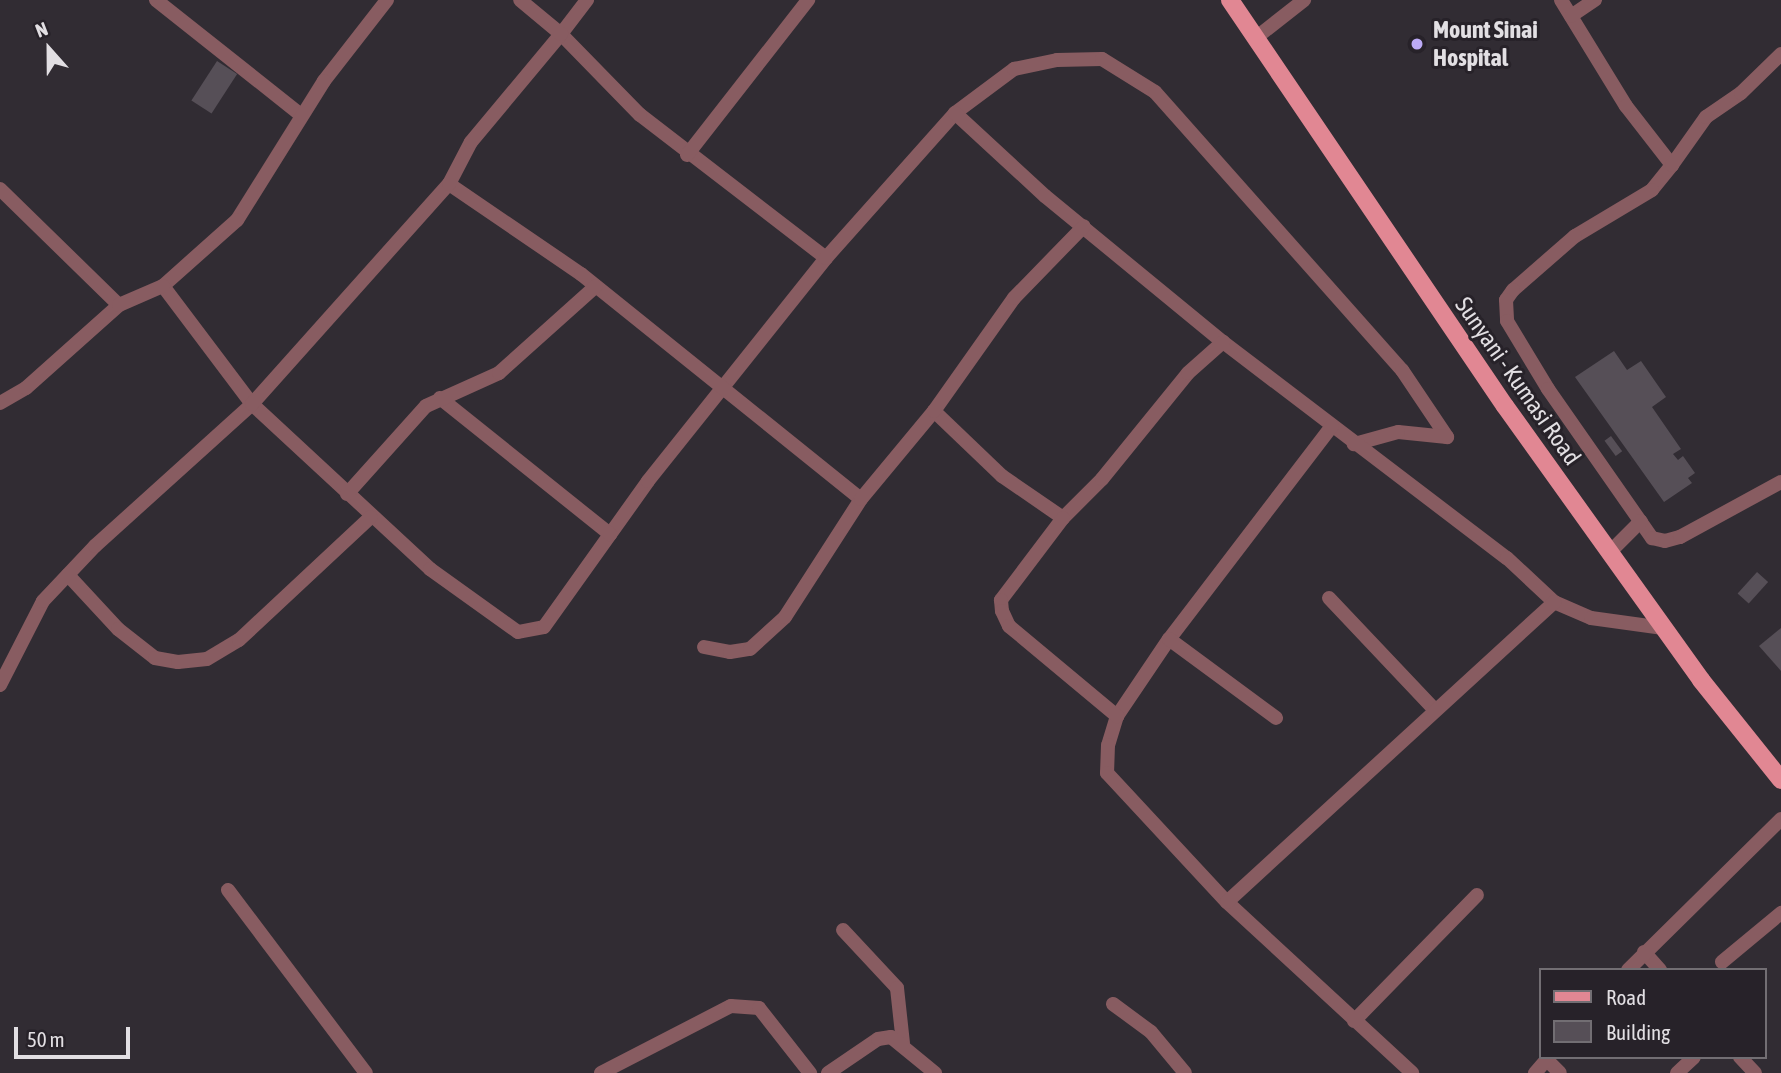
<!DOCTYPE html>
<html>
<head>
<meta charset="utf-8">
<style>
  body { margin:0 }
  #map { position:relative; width:1781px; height:1073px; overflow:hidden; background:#312c33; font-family:"Asap Condensed",sans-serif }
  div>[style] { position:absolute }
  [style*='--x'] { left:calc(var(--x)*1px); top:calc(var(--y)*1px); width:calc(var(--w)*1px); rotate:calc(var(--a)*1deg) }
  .building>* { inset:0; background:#564f57; transform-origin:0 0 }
  .street>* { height:14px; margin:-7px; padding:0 7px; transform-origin:7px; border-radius:7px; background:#885c61 }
  .primary>* { height:18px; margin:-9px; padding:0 9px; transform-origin:9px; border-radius:9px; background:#e18793 }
  .dots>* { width:19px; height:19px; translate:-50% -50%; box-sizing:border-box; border:4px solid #272229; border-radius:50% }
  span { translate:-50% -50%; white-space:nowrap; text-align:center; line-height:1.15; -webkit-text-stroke:6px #272229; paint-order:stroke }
  .poi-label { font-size:24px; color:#e2dfe3; font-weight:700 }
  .left { translate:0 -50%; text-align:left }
  .street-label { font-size:24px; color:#e2dfe3 }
  .legend { position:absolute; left:1539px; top:968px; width:228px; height:91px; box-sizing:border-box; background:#272229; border:2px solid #726e73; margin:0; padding:9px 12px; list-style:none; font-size:21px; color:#e2dfe3 }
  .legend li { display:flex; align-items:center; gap:14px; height:35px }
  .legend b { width:35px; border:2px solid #726e73 }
  .north { position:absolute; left:14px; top:14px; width:70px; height:70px; -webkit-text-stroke:5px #272229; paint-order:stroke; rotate:339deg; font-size:19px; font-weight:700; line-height:28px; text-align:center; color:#e2dfe3 }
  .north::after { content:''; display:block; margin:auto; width:24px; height:32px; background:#e2dfe3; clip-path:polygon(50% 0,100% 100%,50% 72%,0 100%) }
  .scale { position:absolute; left:14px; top:1027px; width:116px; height:32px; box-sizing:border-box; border:4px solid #e2dfe3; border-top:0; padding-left:9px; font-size:21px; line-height:24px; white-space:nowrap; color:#e2dfe3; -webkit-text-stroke:5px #272229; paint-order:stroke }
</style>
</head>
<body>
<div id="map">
  <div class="building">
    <div style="left:217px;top:61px;width:24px;height:47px;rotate:33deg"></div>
    <div style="clip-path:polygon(1614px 351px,1627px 370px,1641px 361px,1666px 397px,1652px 407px,1681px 449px,1673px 454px,1678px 460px,1683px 456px,1695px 473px,1688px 478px,1692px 483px,1664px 502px,1575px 377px)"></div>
    <div style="left:1611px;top:436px;width:19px;height:8px;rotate:54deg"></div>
    <div style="left:1757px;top:572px;width:15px;height:29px;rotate:42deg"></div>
    <div style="clip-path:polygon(1781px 628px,1781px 671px,1759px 646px)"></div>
  </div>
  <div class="street">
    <div style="--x:156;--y:0;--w:185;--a:38.4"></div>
    <div style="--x:387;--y:0;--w:103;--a:127.9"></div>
    <div style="--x:324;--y:81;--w:164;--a:122"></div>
    <div style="--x:237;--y:220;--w:99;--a:138.3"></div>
    <div style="--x:163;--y:286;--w:148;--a:53"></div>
    <div style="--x:252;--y:404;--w:243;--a:42.8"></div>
    <div style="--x:430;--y:569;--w:108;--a:35.6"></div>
    <div style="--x:518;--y:632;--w:26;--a:-11"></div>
    <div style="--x:544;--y:627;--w:179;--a:-54.5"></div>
    <div style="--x:648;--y:481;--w:285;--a:-51.4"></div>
    <div style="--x:826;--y:258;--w:235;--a:-142.4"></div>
    <div style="--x:640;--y:115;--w:113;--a:-134.3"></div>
    <div style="--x:561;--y:34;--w:43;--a:-52.6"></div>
    <div style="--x:1561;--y:0;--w:124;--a:58.5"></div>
    <div style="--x:1626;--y:106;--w:75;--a:52.1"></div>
    <div style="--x:1672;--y:165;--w:32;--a:129"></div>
    <div style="--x:1652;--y:190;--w:90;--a:149.1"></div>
    <div style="--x:1575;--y:236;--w:82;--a:138.9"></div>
    <div style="--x:1513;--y:290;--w:12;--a:125"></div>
    <div style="--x:1506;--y:300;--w:21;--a:87"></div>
    <div style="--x:1507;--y:321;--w:79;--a:58.9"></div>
    <div style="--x:1548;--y:389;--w:182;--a:55.1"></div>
    <div style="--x:1652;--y:538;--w:13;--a:13"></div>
    <div style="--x:1665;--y:541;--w:16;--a:-15"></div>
    <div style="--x:1680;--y:537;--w:115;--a:-28.6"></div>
    <div style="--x:1571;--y:16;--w:29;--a:-34"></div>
    <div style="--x:1257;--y:37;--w:60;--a:-38.2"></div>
    <div style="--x:955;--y:113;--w:74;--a:-36.7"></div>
    <div style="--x:1014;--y:69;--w:44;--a:-11.8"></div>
    <div style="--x:1057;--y:60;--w:45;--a:-1.3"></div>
    <div style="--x:1102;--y:59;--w:62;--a:31.9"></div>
    <div style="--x:1155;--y:92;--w:372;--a:48.4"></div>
    <div style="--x:1402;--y:370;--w:81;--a:56.1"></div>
    <div style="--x:1447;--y:437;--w:49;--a:-174.2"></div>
    <div style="--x:1398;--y:432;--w:46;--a:164.7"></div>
    <div style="--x:687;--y:155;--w:197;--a:-52"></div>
    <div style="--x:1672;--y:165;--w:59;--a:-54.7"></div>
    <div style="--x:1706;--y:117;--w:42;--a:-34.4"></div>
    <div style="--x:1741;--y:93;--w:56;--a:-44.3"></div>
    <div style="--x:449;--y:184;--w:160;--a:34.3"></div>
    <div style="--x:581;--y:274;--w:359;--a:38.8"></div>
    <div style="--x:0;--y:189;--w:166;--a:44.3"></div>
    <div style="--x:826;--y:258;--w:194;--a:-48.3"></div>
    <div style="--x:955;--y:113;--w:122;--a:42.7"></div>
    <div style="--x:1045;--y:196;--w:230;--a:39.4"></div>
    <div style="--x:1223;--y:342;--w:357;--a:37.3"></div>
    <div style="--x:1507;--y:558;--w:64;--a:43.1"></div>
    <div style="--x:1554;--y:602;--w:40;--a:23.4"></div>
    <div style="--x:1591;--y:618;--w:73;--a:7.9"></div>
    <div style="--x:440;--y:398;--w:218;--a:38.7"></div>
    <div style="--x:0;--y:403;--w:30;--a:-30"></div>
    <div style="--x:26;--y:388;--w:125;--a:-41.7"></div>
    <div style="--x:119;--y:305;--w:48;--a:-23.4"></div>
    <div style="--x:934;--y:411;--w:94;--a:43.7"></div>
    <div style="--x:1002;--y:476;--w:74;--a:34.5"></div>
    <div style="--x:1063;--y:518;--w:55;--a:-45"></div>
    <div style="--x:1102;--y:479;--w:136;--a:-50.9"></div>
    <div style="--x:1188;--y:373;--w:47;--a:-41.5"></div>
    <div style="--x:1332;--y:426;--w:268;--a:127.4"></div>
    <div style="--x:1169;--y:639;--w:93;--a:124"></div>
    <div style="--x:1117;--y:716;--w:30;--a:107"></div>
    <div style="--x:1108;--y:745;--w:28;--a:92"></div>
    <div style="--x:1107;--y:773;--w:176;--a:47.1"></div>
    <div style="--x:1227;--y:902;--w:252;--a:42.7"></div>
    <div style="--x:347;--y:494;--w:118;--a:-48.1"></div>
    <div style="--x:426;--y:406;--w:80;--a:-24.3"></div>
    <div style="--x:499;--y:373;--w:130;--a:-41.9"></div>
    <div style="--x:1063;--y:518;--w:103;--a:127.1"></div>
    <div style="--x:1001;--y:600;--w:11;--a:85"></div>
    <div style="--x:1002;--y:611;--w:17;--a:65"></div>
    <div style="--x:1009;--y:626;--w:141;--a:39.8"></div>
    <div style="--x:1611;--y:551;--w:42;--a:-45"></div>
    <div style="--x:68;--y:575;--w:74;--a:47.2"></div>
    <div style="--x:118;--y:629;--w:47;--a:38.1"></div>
    <div style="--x:155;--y:658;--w:23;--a:10"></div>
    <div style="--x:178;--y:662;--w:29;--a:-6"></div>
    <div style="--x:207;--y:659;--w:37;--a:-31"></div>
    <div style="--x:239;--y:640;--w:180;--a:-43"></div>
    <div style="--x:1329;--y:598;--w:154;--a:46.6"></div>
    <div style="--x:1169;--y:639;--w:133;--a:36.4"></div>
    <div style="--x:704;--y:647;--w:26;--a:11"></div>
    <div style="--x:730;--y:652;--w:20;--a:-9"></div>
    <div style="--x:750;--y:649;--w:47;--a:-42.4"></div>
    <div style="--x:785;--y:617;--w:140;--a:-57.2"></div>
    <div style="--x:861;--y:499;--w:114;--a:-50.3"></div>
    <div style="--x:934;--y:411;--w:138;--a:-54.7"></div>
    <div style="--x:1014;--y:298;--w:100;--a:-45.8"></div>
    <div style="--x:0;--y:685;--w:94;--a:-62.9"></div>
    <div style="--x:43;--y:601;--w:76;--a:-46.6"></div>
    <div style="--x:95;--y:546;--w:212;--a:-42.1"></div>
    <div style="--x:252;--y:404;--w:295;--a:-48.2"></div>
    <div style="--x:449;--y:184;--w:47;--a:-62.4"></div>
    <div style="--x:471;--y:142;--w:141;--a:-50.2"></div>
    <div style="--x:561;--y:34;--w:53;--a:-140.3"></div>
    <div style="--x:228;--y:890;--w:229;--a:53"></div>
    <div style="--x:1227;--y:902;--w:444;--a:-42.5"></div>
    <div style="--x:843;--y:930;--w:79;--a:47"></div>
    <div style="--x:897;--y:988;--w:55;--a:83.8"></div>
    <div style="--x:1644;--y:952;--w:24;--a:48"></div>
    <div style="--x:1722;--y:962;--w:77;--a:-39.7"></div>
    <div style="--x:1628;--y:970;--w:215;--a:-44.6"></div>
    <div style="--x:1113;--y:1004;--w:47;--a:36.4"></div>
    <div style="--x:1151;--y:1032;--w:53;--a:50.3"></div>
    <div style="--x:1354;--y:1021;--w:176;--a:-45.7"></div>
    <div style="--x:1740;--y:1057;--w:22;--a:47"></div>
    <div style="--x:1547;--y:1060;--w:18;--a:45"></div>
    <div style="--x:601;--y:1073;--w:146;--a:-27.3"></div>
    <div style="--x:731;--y:1006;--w:28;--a:4"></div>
    <div style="--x:759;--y:1008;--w:83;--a:51.9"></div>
    <div style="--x:828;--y:1073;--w:60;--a:-34.2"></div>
    <div style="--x:878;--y:1039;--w:13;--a:-9"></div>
    <div style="--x:891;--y:1037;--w:57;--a:39.3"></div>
    <div style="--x:1535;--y:1073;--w:21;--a:-49"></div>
    <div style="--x:1677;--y:1073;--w:23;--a:-43"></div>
  </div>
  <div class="primary">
    <div style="--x:1230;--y:0;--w:490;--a:55.9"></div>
    <div style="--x:1505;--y:406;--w:337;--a:54.4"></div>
    <div style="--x:1701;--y:680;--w:128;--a:51.3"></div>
  </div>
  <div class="dots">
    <div style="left:1417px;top:44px;background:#bcaaf6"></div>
  </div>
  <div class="poi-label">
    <span class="left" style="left:1433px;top:44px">Mount Sinai<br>Hospital</span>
  </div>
  <div class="street-label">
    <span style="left:1518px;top:381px;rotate:55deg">Sunyani - Kumasi Road</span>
  </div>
  <ul class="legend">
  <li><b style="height:9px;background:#e18793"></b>Road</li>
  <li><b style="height:19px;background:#564f57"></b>Building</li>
  </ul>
  <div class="north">N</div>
  <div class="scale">50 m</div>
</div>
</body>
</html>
